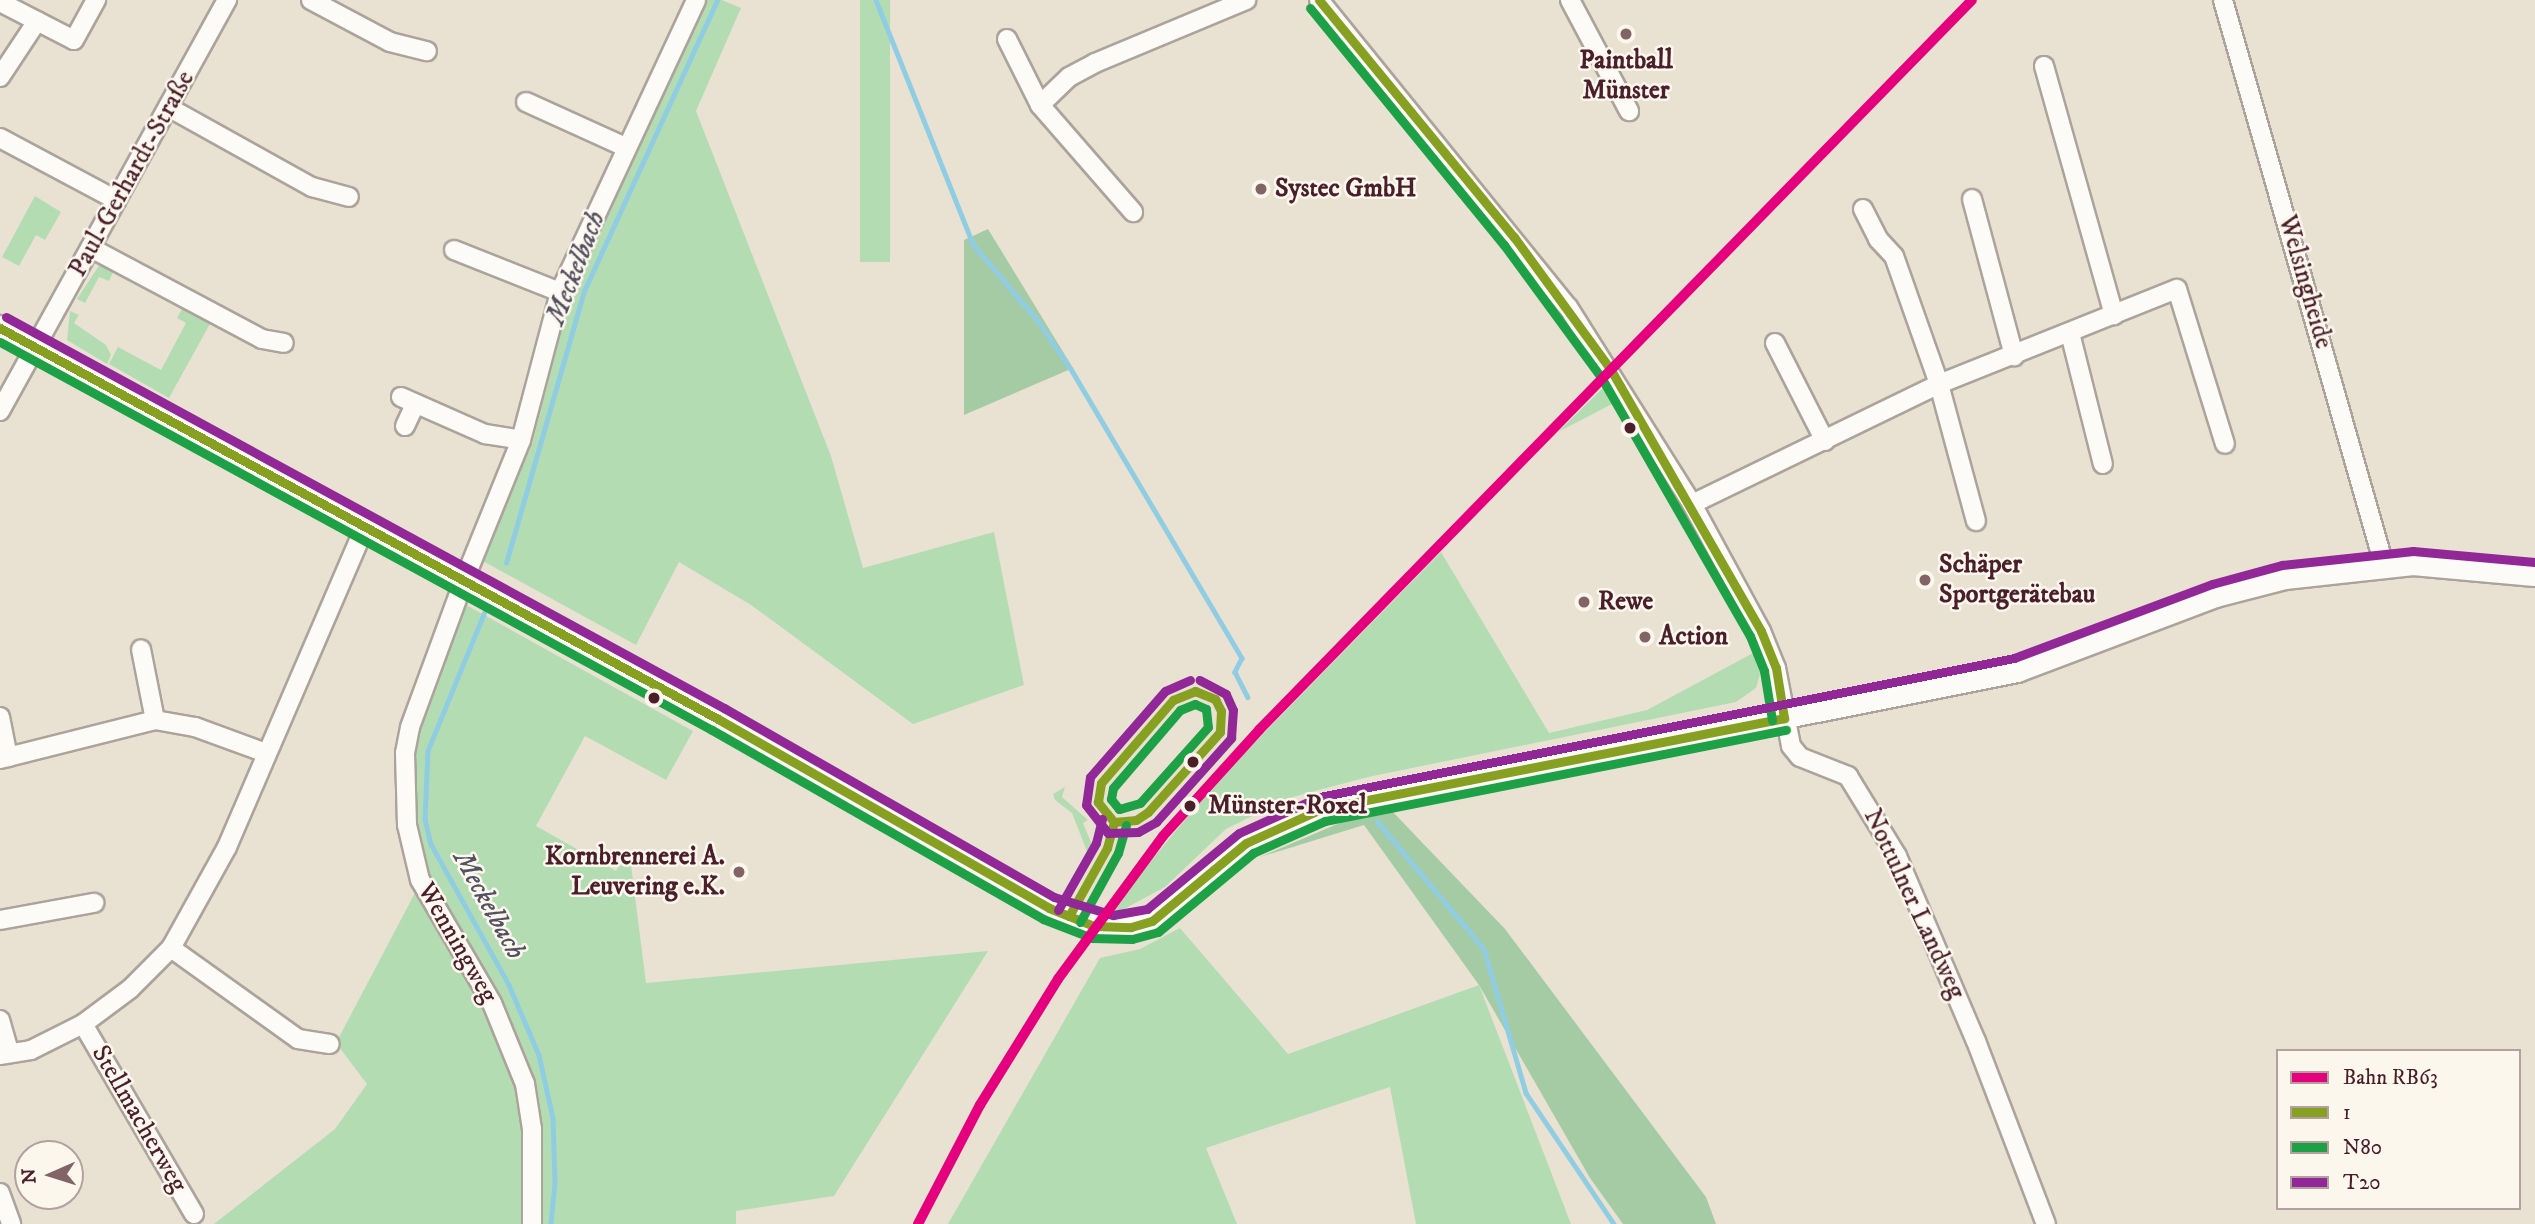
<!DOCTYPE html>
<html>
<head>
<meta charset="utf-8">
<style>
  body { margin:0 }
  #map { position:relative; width:2535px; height:1224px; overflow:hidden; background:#e9e2d3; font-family:"IM FELL DW Pica",serif }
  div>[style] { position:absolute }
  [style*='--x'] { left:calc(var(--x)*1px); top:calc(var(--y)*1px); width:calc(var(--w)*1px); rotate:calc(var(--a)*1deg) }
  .green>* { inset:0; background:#b4dcb3; transform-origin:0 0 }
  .forest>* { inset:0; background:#a5cba5 }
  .stream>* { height:4.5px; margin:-2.25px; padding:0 2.25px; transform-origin:2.25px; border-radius:2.25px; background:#90cde2 }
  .roads { filter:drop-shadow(2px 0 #aca39b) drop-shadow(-2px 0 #aca39b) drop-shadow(0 2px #aca39b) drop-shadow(0 -2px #aca39b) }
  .street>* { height:18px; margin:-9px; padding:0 9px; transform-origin:9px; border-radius:9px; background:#fcfbf8 }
  .secondary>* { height:24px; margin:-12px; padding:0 12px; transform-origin:12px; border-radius:12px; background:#fcfbf8 }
  .bus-1>* { height:9px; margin:-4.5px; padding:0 4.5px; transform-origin:4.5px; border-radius:4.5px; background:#88a021 }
  .bus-2>* { height:9px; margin:-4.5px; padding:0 4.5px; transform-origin:4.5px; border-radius:4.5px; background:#1ea146 }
  .bus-3>* { height:9px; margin:-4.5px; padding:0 4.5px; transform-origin:4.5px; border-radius:4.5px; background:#922898 }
  .rail-1>* { height:10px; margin:-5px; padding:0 5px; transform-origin:5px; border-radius:5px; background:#e5007d }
  .dots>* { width:19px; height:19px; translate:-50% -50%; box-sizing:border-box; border:4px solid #fbf7ec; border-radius:50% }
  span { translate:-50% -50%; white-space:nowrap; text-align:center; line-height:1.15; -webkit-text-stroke:5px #fbf7ec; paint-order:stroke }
  .poi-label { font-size:26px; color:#4a1f2b; font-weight:700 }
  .left { translate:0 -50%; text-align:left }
  .right { translate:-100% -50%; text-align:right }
  .street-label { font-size:26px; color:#4a1f2b }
  .stop-label { font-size:26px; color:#4a1f2b; font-weight:700 }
  .water-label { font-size:28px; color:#545164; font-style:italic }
  .legend { position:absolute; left:2276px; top:1049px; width:245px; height:161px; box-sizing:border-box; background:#fbf7ec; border:2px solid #b4a19f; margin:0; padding:9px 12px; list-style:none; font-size:21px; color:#4a1f2b }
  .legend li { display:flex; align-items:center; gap:14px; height:35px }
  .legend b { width:35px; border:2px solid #b4a19f }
  .north { position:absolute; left:14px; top:1140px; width:70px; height:70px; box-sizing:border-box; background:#fbf7ec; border:2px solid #b4a19f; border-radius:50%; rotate:267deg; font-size:19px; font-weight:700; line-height:28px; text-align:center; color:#4a1f2b }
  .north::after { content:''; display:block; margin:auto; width:24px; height:32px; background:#826366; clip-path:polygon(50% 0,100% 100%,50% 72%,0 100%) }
</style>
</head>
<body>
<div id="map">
  <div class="green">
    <div style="clip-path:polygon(698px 0,722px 0,741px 8px,696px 111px,831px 456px,863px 568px,994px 532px,1024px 685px,913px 724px,751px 605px,679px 562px,636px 645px,481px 560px,532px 444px,570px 296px)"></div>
    <div style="left:860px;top:0;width:30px;height:262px"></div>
    <div style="clip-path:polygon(35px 196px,61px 212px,45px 240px,36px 235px,19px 266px,2px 257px)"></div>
    <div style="clip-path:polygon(100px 264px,114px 270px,109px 281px,99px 277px,85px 303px,77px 299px)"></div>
    <div style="clip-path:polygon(183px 307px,211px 322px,169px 398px,109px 364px,118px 347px,161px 370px,186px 323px,177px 318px)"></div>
    <div style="clip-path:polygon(70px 311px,79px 315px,74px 323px,106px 345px,111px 355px,107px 364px,67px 340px)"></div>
    <div style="clip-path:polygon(1606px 385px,1618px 401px,1558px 432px)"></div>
    <div style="clip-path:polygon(1441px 552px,1549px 733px,1647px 710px,1755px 652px,1760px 674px,1756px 688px,1736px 702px,1368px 777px,1289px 798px,1226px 829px,1165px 887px,1124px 909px,1124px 919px,1103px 919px,1218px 780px)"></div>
    <div style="clip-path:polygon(461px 602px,693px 731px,666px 780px,585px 736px,536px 826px,616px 871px,629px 849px,646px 983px,988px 951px,834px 1196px,736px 1211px,736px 1224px,538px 1224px,530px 1082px,516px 1039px,493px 989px,425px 875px,418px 853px,411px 778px,416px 727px)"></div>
    <div style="clip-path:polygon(1065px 787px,1062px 797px,1088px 820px,1083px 823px,1093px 847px,1088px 854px,1072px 813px,1055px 800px,1053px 794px)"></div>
    <div style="clip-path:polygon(417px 889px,483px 996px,519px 1089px,526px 1130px,526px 1224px,214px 1224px,335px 1129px,367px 1084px,336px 1043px)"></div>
    <div style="clip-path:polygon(1180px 928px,1288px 1054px,1479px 985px,1571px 1224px,1416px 1224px,1390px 1087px,1206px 1148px,1237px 1224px,948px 1224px,1100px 958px,1140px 949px)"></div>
  </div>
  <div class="forest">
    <div style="clip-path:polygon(988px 229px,1073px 368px,964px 415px,964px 240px)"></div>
    <div style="clip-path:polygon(1392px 811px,1505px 929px,1706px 1197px,1716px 1224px,1623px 1224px,1590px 1178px,1479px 985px,1364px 825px,1260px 857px,1342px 822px)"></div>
  </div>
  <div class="stream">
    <div style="--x:876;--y:0;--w:263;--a:68.3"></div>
    <div style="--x:973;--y:244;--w:101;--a:49.8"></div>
    <div style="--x:1038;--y:321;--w:58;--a:55.5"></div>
    <div style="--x:1071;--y:369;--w:336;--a:59.4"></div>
    <div style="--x:1242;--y:658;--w:16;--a:117"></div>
    <div style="--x:1235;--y:672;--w:28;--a:63"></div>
    <div style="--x:506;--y:563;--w:283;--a:-74"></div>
    <div style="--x:584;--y:291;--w:320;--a:-65.4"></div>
    <div style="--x:485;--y:612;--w:150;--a:112.3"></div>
    <div style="--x:428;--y:751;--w:68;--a:92.5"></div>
    <div style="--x:425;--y:819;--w:26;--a:77"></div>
    <div style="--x:431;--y:844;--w:161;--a:61"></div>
    <div style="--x:509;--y:985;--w:76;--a:66.8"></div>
    <div style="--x:539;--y:1055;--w:65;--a:77.5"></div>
    <div style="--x:553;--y:1118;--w:65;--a:88.2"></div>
    <div style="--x:555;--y:1183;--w:41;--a:95.6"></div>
    <div style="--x:1377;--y:821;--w:167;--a:50.1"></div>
    <div style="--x:1484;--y:949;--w:150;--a:73.7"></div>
    <div style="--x:1526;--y:1093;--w:158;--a:56.1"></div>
  </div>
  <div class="roads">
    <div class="street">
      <div style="--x:311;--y:0;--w:89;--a:28"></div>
      <div style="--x:390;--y:42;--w:38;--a:14"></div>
      <div style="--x:1319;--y:0;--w:395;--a:51"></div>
      <div style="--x:1568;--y:307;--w:233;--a:57.8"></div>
      <div style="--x:1692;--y:504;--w:145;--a:61.5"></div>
      <div style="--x:1761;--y:631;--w:40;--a:68"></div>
      <div style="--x:1776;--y:668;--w:79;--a:79.1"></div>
      <div style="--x:1791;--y:746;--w:14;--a:51"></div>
      <div style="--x:1800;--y:757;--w:52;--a:21.6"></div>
      <div style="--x:1848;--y:776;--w:94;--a:58.5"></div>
      <div style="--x:1897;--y:856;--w:201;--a:66.9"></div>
      <div style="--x:1976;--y:1041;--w:196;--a:69.1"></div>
      <div style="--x:1570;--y:0;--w:126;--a:62"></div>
      <div style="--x:2223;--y:0;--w:587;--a:74.09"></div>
      <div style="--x:0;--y:2;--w:83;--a:27.2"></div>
      <div style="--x:74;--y:40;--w:46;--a:-61.2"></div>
      <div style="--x:1007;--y:39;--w:74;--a:63.4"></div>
      <div style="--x:1040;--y:105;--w:142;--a:49"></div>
      <div style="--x:2044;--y:66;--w:259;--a:74.3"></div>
      <div style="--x:0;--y:77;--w:67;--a:-56.5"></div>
      <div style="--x:526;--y:102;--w:109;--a:24.4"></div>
      <div style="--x:1040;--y:105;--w:40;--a:-44"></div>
      <div style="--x:1069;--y:77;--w:30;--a:-28"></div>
      <div style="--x:1095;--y:63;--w:164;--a:-22.6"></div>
      <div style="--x:168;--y:107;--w:165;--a:29.1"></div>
      <div style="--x:312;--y:187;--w:38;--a:15"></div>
      <div style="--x:0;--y:138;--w:132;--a:28.1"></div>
      <div style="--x:1972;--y:199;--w:163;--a:75"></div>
      <div style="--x:1863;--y:209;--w:34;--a:63"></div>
      <div style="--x:1878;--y:239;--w:23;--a:47"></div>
      <div style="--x:1894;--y:256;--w:136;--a:70.6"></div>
      <div style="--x:1939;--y:384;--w:142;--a:74.9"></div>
      <div style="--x:91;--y:248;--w:194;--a:28"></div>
      <div style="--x:262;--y:339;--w:22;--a:10"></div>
      <div style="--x:454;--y:250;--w:114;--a:21.6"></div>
      <div style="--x:2070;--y:333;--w:135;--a:75.9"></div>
      <div style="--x:1775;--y:343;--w:110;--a:63"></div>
      <div style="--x:401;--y:397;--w:92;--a:23.8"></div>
      <div style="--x:485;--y:434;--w:36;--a:9"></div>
      <div style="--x:0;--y:411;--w:470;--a:-61.1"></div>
      <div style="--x:405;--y:426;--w:23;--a:-65"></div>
      <div style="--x:1692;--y:504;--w:275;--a:-25.9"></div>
      <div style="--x:1939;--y:384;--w:256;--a:-21.8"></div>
      <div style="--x:2177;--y:289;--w:162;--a:72.8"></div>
      <div style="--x:0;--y:717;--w:41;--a:78.7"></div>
      <div style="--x:155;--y:720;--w:41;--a:9.9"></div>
      <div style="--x:195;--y:727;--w:76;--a:20.1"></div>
      <div style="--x:0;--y:759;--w:160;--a:-14.1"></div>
      <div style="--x:155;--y:720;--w:72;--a:-101.2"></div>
      <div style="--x:0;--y:920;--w:96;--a:-10.3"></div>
      <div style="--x:171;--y:948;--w:156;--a:35.6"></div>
      <div style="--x:298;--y:1039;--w:32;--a:9"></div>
      <div style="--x:0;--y:1020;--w:33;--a:74"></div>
      <div style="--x:83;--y:1024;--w:220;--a:59.7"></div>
      <div style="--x:0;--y:1055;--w:31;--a:-9"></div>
      <div style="--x:31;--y:1050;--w:58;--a:-26.6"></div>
      <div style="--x:83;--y:1024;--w:59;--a:-36.7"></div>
      <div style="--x:130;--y:989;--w:58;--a:-45"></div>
      <div style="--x:171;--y:948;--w:115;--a:-61"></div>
      <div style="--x:227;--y:847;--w:348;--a:-66.7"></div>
      <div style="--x:0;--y:1193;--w:33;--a:70"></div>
      <div style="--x:532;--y:1224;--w:95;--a:-90"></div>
      <div style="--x:532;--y:1129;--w:46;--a:-98.8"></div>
      <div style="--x:525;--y:1084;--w:87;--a:-112.2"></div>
      <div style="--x:492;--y:1003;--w:143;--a:-120.3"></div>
      <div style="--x:420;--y:880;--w:57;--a:-103.3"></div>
      <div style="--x:407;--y:825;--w:72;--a:-91.6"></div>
      <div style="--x:405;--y:753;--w:26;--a:-79"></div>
      <div style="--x:410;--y:727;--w:153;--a:-69.8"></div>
      <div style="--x:463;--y:583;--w:154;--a:-67.9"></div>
      <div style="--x:521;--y:440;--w:153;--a:-75.2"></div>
      <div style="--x:560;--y:292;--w:322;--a:-65"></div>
    </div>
    <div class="secondary">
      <div style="--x:0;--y:328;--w:818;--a:28.57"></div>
      <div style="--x:718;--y:719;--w:381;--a:29.7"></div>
      <div style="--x:1049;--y:908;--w:66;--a:17.6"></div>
      <div style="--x:1112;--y:928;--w:41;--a:-9.9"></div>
      <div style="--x:1152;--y:921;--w:122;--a:-39.7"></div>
      <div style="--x:1246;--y:843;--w:82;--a:-24.4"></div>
      <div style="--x:1321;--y:809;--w:710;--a:-11.29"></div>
      <div style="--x:2017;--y:670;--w:213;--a:-20.7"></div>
      <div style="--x:2216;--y:595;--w:71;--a:-14.6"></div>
      <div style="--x:2285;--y:577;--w:129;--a:-6.2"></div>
      <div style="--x:2413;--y:563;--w:122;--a:5.2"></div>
    </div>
  </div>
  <div class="bus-1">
    <div style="--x:1319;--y:0;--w:307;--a:50.6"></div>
    <div style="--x:1514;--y:237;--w:165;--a:53.9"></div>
    <div style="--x:1611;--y:370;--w:301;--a:60.1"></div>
    <div style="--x:1761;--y:631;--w:40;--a:68"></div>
    <div style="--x:1776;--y:668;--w:51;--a:80.9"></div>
    <div style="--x:0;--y:328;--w:818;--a:28.57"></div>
    <div style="--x:718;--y:719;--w:381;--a:29.7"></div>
    <div style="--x:1049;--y:908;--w:48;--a:21.8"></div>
    <div style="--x:1094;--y:926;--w:37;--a:2"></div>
    <div style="--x:1131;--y:927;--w:22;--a:-16"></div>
    <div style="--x:1152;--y:921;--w:122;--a:-39.7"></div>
    <div style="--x:1246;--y:843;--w:82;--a:-24.4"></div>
    <div style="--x:1321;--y:809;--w:472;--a:-11.1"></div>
    <div style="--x:1195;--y:691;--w:22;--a:22"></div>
    <div style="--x:1215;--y:699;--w:13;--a:63"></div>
    <div style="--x:1221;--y:711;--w:21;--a:93"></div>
    <div style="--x:1220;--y:732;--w:108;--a:132"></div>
    <div style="--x:1148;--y:812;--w:14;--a:146"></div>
    <div style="--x:1136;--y:820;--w:22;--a:175"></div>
    <div style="--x:1114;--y:822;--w:26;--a:-129"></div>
    <div style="--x:1098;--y:802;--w:19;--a:-81"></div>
    <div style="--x:1101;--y:783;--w:110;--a:-49.1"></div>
    <div style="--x:1173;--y:700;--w:24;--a:-22"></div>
    <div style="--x:1069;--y:916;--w:78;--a:-60.8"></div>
    <div style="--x:1107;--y:848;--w:27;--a:-75"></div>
  </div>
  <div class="bus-2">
    <div style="--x:1310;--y:8;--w:306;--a:50.7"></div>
    <div style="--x:1504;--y:245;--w:164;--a:53.7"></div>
    <div style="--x:1601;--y:377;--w:299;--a:60.1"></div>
    <div style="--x:1750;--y:636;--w:38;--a:68"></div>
    <div style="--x:1764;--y:671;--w:50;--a:80.7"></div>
    <div style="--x:0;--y:342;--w:811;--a:28.59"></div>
    <div style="--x:712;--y:730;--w:381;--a:29.7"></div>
    <div style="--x:1043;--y:919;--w:53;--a:21.2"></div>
    <div style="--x:1092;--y:938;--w:40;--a:1.4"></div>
    <div style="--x:1132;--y:939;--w:27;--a:-15"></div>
    <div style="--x:1158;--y:932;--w:124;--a:-39.7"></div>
    <div style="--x:1253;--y:853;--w:79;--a:-24"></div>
    <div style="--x:1325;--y:821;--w:470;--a:-11.2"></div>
    <div style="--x:1195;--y:704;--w:12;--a:24"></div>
    <div style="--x:1206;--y:709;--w:18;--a:84"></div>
    <div style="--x:1208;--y:727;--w:102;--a:131.8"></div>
    <div style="--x:1140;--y:803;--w:22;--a:164"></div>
    <div style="--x:1119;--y:809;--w:13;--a:-129"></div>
    <div style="--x:1111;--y:799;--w:11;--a:-80"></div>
    <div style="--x:1113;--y:788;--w:103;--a:-49.3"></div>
    <div style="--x:1180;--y:710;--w:16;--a:-22"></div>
    <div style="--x:1080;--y:922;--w:79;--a:-61.2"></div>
    <div style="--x:1118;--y:853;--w:29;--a:-74"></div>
  </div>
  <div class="bus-3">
    <div style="--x:6;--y:317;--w:818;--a:28.57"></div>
    <div style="--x:724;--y:708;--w:380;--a:29.8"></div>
    <div style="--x:1054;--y:897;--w:62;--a:17"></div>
    <div style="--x:1113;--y:915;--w:35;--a:-10"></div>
    <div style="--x:1147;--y:909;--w:119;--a:-39.6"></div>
    <div style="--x:1239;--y:833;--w:88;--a:-24.2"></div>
    <div style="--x:1319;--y:797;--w:709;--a:-11.31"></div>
    <div style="--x:2014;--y:658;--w:211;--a:-20.5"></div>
    <div style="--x:2212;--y:584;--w:73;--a:-15.2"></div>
    <div style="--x:2282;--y:565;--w:132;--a:-6.1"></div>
    <div style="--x:2413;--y:551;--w:122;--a:5.2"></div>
    <div style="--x:1190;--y:680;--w:27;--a:156"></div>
    <div style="--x:1165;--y:691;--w:114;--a:131.1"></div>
    <div style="--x:1090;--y:777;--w:28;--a:98"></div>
    <div style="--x:1086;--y:805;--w:36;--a:52"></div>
    <div style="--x:1108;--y:833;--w:30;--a:-2"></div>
    <div style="--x:1138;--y:832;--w:21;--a:-29"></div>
    <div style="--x:1156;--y:822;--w:113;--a:-48.2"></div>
    <div style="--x:1231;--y:738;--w:28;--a:-86"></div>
    <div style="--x:1233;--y:710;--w:17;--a:-114"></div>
    <div style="--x:1226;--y:694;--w:30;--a:-152"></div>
    <div style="--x:1058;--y:910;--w:77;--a:-60.4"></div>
    <div style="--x:1096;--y:843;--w:25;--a:-76"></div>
  </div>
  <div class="rail-1">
    <div style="--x:918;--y:1224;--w:134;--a:-62.5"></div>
    <div style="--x:980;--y:1105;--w:148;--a:-58.2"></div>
    <div style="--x:1058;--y:979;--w:177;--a:-53.7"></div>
    <div style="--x:1163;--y:836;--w:143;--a:-47.8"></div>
    <div style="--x:1259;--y:730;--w:1020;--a:-45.67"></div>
  </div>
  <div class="dots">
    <div style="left:1626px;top:34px;background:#826366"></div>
    <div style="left:1261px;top:189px;background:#826366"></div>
    <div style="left:1630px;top:428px;background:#4a1f2b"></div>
    <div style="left:1925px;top:580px;background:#826366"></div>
    <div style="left:1584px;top:602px;background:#826366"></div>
    <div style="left:1645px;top:637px;background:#826366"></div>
    <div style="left:654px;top:698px;background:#4a1f2b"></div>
    <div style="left:1193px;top:762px;background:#4a1f2b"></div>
    <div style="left:1190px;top:806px;background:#4a1f2b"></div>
    <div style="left:739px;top:872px;background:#826366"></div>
  </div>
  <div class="poi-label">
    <span style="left:1626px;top:76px">Paintball<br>Münster</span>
    <span class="left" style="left:1275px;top:189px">Systec GmbH</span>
    <span class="left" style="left:1939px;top:580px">Schäper<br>Sportgerätebau</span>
    <span class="left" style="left:1598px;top:602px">Rewe</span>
    <span class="left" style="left:1659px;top:637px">Action</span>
    <span class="right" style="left:725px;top:872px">Kornbrennerei A.<br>Leuvering e.K.</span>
  </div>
  <div class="street-label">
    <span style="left:132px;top:174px;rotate:-61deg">Paul-Gerhardt-Straße</span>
    <span style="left:2305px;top:282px;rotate:74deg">Welsingheide</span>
    <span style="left:1914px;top:904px;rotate:65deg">Nottulner Landweg</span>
    <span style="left:457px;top:943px;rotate:60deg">Wenningweg</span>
    <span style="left:139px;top:1119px;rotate:60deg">Stellmacherweg</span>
  </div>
  <div class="stop-label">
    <span class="left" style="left:1208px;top:806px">Münster-Roxel</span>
  </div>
  <div class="water-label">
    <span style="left:576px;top:268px;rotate:-69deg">Meckelbach</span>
    <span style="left:489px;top:905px;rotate:61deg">Meckelbach</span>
  </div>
  <ul class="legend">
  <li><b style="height:9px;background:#e5007d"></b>Bahn RB63</li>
  <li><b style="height:9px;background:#88a021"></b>1</li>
  <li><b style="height:9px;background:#1ea146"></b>N80</li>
  <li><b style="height:9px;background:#922898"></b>T20</li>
  </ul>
  <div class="north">N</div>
</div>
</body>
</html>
